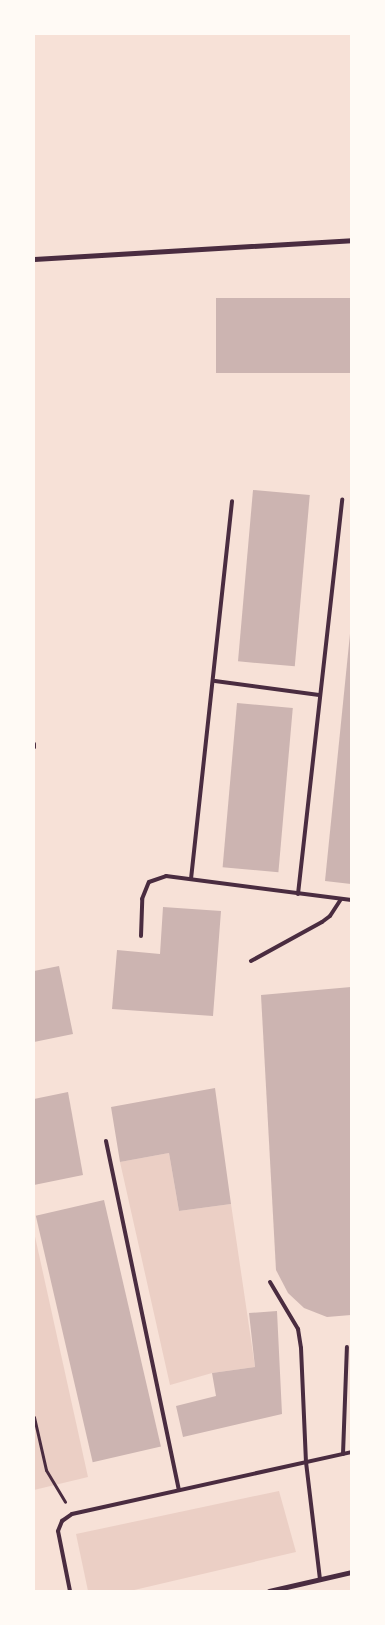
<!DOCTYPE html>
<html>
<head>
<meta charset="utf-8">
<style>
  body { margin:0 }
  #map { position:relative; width:385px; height:1625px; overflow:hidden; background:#f7e1d7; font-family:Ubuntu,sans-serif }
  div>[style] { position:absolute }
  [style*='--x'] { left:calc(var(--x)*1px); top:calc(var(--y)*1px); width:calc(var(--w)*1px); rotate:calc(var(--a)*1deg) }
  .green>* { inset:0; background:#ebcfc5 }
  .building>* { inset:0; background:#ccb4b1; transform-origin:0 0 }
  .path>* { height:3px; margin:-1.5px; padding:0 1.5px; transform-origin:1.5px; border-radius:1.5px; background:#4a2c40 }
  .service>* { height:4px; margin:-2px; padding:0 2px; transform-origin:2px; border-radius:2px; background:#4a2c40 }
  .minor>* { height:5px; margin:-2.5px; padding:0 2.5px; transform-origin:2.5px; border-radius:2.5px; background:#4a2c40 }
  span { translate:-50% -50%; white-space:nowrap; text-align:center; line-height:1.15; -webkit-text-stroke:5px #fffaf5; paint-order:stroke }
  .frame { position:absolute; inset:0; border:35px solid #fffaf5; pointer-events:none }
</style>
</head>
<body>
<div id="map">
  <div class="green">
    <div style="clip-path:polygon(169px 1153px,179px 1211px,231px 1204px,255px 1367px,212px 1373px,170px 1385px,120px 1162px)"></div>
    <div style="clip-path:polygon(34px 1232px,88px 1477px,34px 1490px)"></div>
    <div style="clip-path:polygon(279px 1491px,296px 1552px,130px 1591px,88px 1591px,76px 1534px)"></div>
  </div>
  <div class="building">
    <div style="left:351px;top:298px;width:75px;height:135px;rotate:90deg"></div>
    <div style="left:253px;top:490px;width:57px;height:172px;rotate:5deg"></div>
    <div style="clip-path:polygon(350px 634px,351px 634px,351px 884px,325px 881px)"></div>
    <div style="left:237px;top:703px;width:56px;height:165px;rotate:5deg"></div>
    <div style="clip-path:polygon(163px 907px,221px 911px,213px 1016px,112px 1009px,117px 950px,160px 954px)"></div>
    <div style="clip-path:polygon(59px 966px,73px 1034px,34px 1042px,34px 971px)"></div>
    <div style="clip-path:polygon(351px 987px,351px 1315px,327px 1317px,304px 1308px,288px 1293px,276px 1270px,261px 995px)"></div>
    <div style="clip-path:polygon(215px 1088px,231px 1204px,179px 1211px,169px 1153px,120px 1162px,111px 1107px)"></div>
    <div style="clip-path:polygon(68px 1092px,83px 1175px,34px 1185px,34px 1099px)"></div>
    <div style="left:104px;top:1200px;width:253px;height:70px;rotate:77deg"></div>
    <div style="clip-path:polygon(277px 1311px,282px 1414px,183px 1437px,176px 1406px,216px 1396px,212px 1373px,255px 1367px,249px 1313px)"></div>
  </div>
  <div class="path">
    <div style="--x:34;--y:743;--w:4;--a:90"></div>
    <div style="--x:34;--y:1417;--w:54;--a:77.2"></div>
    <div style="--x:46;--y:1470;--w:37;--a:59"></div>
  </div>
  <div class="service">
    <div style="--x:215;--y:681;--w:105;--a:7.7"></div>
    <div style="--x:191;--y:879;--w:380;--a:-83.8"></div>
    <div style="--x:298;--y:894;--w:397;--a:-83.6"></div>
    <div style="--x:141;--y:936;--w:37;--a:-88"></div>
    <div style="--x:142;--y:899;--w:18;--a:-68"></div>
    <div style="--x:149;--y:882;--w:18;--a:-19"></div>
    <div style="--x:166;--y:876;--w:187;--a:7.4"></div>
    <div style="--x:251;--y:961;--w:81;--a:-28.8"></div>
    <div style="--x:322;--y:922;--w:10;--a:-37"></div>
    <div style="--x:330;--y:916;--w:20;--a:-57"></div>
    <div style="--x:106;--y:1141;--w:356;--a:78.2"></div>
    <div style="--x:270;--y:1282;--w:55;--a:59.2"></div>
    <div style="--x:298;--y:1329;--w:19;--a:81"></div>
    <div style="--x:301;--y:1348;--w:114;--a:87.5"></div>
    <div style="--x:306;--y:1462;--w:118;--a:83.2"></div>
    <div style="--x:343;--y:1454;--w:107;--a:-87.9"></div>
    <div style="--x:70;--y:1591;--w:61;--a:-101.3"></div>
    <div style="--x:58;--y:1531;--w:11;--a:-68"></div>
    <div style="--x:62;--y:1521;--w:12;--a:-35"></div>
    <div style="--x:72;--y:1514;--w:286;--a:-12.5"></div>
  </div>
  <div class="minor">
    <div style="--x:34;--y:259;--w:318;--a:-3.4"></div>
    <div style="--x:269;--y:1591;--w:84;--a:-13"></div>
  </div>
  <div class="frame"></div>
</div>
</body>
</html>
